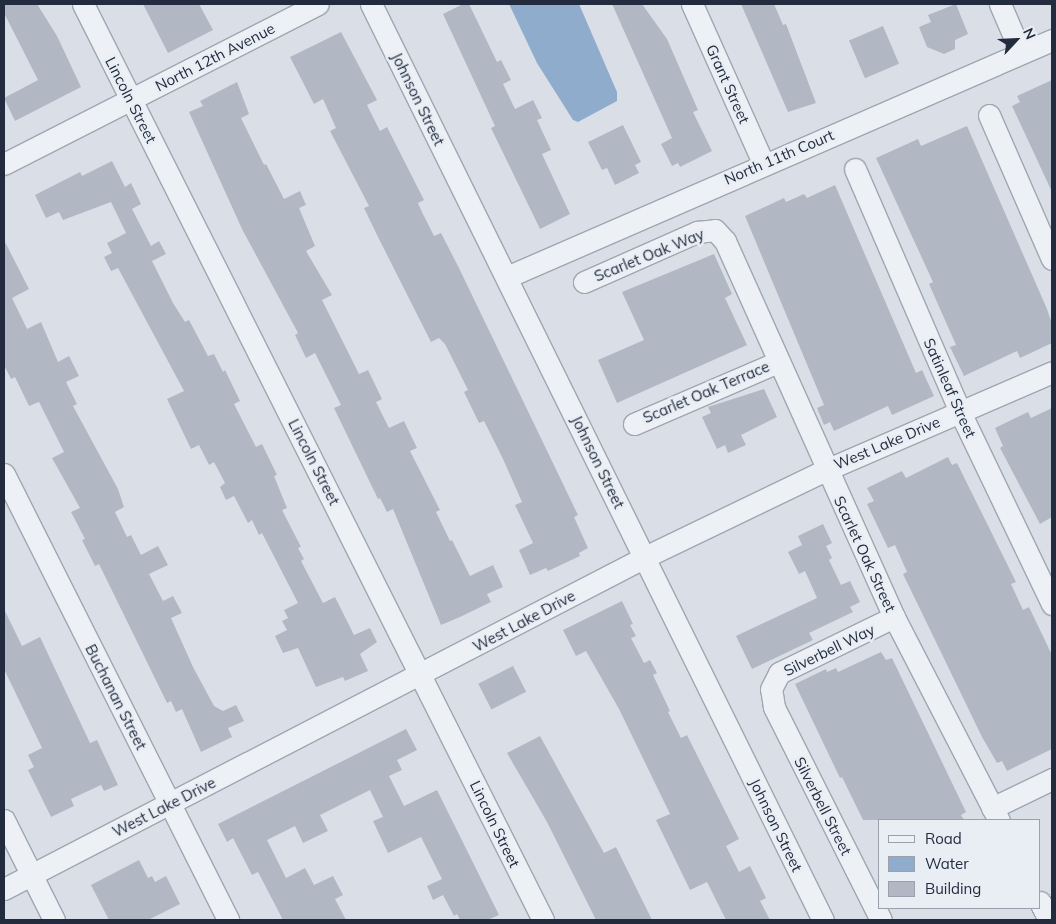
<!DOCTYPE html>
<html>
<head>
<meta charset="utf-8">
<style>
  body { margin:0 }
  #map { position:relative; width:1056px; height:924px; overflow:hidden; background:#dadfe7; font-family:Mulish,sans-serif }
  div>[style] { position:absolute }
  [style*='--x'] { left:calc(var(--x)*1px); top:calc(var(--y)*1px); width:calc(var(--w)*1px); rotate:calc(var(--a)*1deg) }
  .water>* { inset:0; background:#90accc }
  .building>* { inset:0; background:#b1b8c4; transform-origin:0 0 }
  .roads { filter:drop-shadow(1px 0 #9fa6b1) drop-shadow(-1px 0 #9fa6b1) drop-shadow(0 1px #9fa6b1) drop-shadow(0 -1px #9fa6b1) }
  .minor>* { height:21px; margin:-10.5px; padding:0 10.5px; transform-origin:10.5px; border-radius:10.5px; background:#edf0f5 }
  span { translate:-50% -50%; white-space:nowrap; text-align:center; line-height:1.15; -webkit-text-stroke:5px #e9eef5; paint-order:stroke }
  .street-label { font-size:15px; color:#232c3e }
  .frame { position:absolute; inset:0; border:5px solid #232c3e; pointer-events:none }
  .legend { position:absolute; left:878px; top:819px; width:162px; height:90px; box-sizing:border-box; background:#e9eef5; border:1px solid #9aa0ac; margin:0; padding:6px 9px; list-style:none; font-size:15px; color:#232c3e }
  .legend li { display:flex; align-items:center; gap:10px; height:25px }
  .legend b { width:25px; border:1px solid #9aa0ac }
  .north { position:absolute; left:991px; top:15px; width:50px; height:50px; -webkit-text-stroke:4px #e9eef5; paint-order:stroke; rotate:65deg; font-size:14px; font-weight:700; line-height:20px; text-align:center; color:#232c3e }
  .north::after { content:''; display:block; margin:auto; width:18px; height:22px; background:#232c3e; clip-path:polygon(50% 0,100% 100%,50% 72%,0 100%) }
</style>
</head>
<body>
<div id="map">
  <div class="water">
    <div style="clip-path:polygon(509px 4px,579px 4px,617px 92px,617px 101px,578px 122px,573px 120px,537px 63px)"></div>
  </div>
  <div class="building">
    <div style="clip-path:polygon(4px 4px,37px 4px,57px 36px,81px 87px,15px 121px,4px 98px,38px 80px,4px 13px)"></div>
    <div style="clip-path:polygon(143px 4px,199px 4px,213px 30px,168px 53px)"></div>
    <div style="clip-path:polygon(463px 4px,469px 4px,497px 62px,501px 60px,511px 80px,503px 84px,515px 109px,533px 100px,542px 118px,537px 120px,551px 150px,542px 154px,570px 214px,540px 229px,491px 128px,495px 126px,443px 14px)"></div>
    <div style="clip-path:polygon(612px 4px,642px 4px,667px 39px,698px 110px,693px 112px,712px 151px,680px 167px,678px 163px,672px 166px,661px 144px,672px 138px)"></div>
    <div style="clip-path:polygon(741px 4px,774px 4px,783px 25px,786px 24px,816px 103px,788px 112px)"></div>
    <div style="clip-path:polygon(956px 4px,968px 34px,955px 40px,955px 49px,944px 54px,927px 47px,919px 27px,931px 22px,928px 15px)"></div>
    <div style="left:883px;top:26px;width:41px;height:37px;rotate:67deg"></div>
    <div style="clip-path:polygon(341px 32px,377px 100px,367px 105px,380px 131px,387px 127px,424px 200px,418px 203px,422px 212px,434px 236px,441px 233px,458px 266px,578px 515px,574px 517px,588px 548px,579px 553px,580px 556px,548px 571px,546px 568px,530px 575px,519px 550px,533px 543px,515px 505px,522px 502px,503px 459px,484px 421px,479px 423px,464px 392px,468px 390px,445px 344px,439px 338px,431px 342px,377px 235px,364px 208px,369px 206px,330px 131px,336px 128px,323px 99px,314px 104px,290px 57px)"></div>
    <div style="clip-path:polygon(1052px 80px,1052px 192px,1012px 106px,1020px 102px,1017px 96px)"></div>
    <div style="clip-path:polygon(237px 82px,249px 114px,241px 118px,264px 165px,266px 164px,284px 199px,300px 191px,306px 205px,299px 208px,315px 246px,306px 251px,332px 295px,322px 300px,359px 374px,368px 370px,382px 399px,376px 402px,389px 428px,404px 421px,417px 448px,410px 451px,440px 510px,436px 512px,450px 541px,452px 540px,470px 576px,493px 565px,503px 587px,487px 594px,491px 602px,460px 617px,441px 625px,393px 509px,387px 512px,380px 498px,378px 499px,334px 408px,341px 405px,315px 353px,306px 358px,295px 335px,298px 333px,242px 229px,189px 112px,203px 106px,200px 101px)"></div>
    <div style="clip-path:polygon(623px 125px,641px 162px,635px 165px,639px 173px,615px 185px,607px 168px,602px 170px,588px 142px)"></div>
    <div style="clip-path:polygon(967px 126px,1047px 309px,1052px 324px,1052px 343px,1020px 358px,1017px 351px,964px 376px,950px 347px,956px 345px,929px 284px,933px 282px,876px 158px,918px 139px,921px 146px)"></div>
    <div style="clip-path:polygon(112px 161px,125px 187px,131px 183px,141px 204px,132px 209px,151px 246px,159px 241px,166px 254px,152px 261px,173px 303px,185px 322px,189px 320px,208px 356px,214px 354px,223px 372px,225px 370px,240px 401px,234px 404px,256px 447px,262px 444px,277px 475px,274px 476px,287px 508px,282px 510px,301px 547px,298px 548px,304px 559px,301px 561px,323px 603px,335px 597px,354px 635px,370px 628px,377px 642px,360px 654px,368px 671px,345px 681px,343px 677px,316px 687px,298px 648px,283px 653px,275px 636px,287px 630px,282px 621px,288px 618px,284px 610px,298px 603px,262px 533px,259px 535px,252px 520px,248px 523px,234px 496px,226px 500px,220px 487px,225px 483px,214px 462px,209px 465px,199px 445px,191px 449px,167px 399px,184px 391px,118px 268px,111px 271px,104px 257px,112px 253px,107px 243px,126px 233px,111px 202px,63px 220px,59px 212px,46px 218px,35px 195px,80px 172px,82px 176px)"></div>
    <div style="clip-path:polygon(835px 185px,916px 373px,922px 370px,934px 396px,892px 415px,888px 406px,834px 431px,830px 422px,824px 425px,817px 408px,824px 405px,745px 216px,784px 198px,786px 202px,804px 194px,807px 198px)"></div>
    <div style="clip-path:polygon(4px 240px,29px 289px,12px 298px,27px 329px,41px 322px,58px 362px,69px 356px,79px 376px,66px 382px,77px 404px,73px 406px,118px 489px,124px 507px,115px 512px,127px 537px,131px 535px,141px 555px,158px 546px,168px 565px,149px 574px,163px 601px,173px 596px,182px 613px,171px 618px,193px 667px,214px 706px,223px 711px,236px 705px,244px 721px,228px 728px,232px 737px,201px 752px,182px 709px,176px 712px,171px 701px,167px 703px,99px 564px,95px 566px,82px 540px,85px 539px,71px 512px,80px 508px,52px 458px,64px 452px,39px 402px,29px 406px,15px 377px,11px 379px,4px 365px)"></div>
    <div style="clip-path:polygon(714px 254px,732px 294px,725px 298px,747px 345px,617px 403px,598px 360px,644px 340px,622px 292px)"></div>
    <div style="clip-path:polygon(764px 389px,777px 417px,741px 435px,746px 445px,728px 453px,725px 445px,717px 449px,702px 417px,711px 413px,708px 407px)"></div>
    <div style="clip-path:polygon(1052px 408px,1052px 517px,1040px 524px,1000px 448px,1003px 446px,995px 428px,1028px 412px,1031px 418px)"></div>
    <div style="clip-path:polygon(948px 457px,952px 465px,957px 463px,1016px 582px,1011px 584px,1023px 610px,1029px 607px,1052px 655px,1052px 749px,1007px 771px,1002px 761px,997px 763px,982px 737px,903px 574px,907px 572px,895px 545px,888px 548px,867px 504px,874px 501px,867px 488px,902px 471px,906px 478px)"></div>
    <div style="clip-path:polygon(823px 524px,832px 543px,826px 546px,832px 558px,829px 560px,841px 585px,850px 581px,860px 602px,850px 607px,853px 612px,809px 633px,813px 640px,752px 669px,736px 636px,817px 598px,805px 571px,799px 574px,788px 552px,802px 545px,798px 536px)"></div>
    <div style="clip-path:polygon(622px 601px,633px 624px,630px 625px,636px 636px,631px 638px,644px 663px,650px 660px,657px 673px,653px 675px,670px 711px,668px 712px,681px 738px,687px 735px,739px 839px,726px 846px,739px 872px,750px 866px,766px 898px,760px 901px,770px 920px,726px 920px,707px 882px,690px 890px,656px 820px,670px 814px,619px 709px,586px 651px,576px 656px,563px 630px)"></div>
    <div style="clip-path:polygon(4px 609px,22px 646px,40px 637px,90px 743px,97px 740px,118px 785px,104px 791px,101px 785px,71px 799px,74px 806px,51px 817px,28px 770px,34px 767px,28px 755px,42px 748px,4px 669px)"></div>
    <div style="clip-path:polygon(881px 652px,886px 660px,892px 658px,966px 812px,961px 815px,964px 820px,863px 820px,842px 777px,840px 778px,795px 684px,826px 669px,827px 672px,836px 668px,838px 672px)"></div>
    <div style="left:513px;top:666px;width:29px;height:39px;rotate:63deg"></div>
    <div style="clip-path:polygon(406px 729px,417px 750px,397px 760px,402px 770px,389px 776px,404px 806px,437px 790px,499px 915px,487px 920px,460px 920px,457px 914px,454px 916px,443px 895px,433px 900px,427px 886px,442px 879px,421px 837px,388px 853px,373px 821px,383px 817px,370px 790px,320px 815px,328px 831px,303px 843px,295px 826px,267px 840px,286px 878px,305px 868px,314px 885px,333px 876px,343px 895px,335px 899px,346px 920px,283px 920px,258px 872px,252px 875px,233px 838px,227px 842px,218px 824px)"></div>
    <div style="clip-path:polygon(540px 736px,604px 853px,616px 847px,652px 920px,596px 920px,547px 822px,507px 753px)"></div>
    <div style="clip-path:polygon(139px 860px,148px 878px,152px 876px,155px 882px,166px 876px,180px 904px,148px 920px,109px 920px,91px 885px)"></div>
  </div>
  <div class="roads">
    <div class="minor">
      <div style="--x:83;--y:4;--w:1025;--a:63.33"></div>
      <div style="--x:371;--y:4;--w:1021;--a:63.74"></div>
      <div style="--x:692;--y:4;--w:174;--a:65.9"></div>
      <div style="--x:1000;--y:4;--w:53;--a:66.8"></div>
      <div style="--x:989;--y:115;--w:157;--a:66.4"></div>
      <div style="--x:4;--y:164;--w:352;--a:-27"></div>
      <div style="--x:855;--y:169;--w:265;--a:66.6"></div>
      <div style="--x:960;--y:412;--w:213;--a:64.4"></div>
      <div style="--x:507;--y:277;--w:594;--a:-23.5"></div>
      <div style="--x:584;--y:282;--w:124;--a:-23.9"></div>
      <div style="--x:697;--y:232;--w:18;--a:-6"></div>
      <div style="--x:715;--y:230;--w:15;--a:48"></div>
      <div style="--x:725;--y:241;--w:412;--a:65.8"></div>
      <div style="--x:894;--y:617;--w:229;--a:62.7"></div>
      <div style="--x:634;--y:424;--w:157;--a:-23.3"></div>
      <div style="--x:4;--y:474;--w:499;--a:63.3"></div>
      <div style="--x:992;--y:808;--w:67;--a:-25.8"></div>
      <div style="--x:4;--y:820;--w:112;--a:63.4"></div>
      <div style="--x:4;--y:889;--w:722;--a:-27.38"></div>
      <div style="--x:645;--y:557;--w:201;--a:-25.7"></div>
      <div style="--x:826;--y:470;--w:246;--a:-23.4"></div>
      <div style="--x:1040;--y:902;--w:20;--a:63"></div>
      <div style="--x:881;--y:920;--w:238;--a:-116.7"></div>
      <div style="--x:774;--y:707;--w:18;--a:-99"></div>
      <div style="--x:771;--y:689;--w:18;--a:-63"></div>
      <div style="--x:779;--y:673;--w:128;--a:-26"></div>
    </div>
  </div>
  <div class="street-label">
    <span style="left:215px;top:57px;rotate:-27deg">North 12th Avenue</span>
    <span style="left:728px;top:84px;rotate:66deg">Grant Street</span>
    <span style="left:418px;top:99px;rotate:64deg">Johnson Street</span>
    <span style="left:131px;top:100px;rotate:63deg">Lincoln Street</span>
    <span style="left:779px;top:157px;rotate:-23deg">North 11th Court</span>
    <span style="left:649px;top:255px;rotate:-22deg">Scarlet Oak Way</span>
    <span style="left:950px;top:388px;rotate:66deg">Satinleaf Street</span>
    <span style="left:706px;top:392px;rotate:-23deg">Scarlet Oak Terrace</span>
    <span style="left:887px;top:443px;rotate:-23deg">West Lake Drive</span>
    <span style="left:314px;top:462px;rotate:63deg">Lincoln Street</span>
    <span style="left:598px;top:462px;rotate:64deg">Johnson Street</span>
    <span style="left:865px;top:554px;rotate:65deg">Scarlet Oak Street</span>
    <span style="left:524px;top:621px;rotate:-28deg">West Lake Drive</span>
    <span style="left:829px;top:650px;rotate:-26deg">Silverbell Way</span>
    <span style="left:116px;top:697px;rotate:63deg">Buchanan Street</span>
    <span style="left:823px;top:806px;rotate:63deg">Silverbell Street</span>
    <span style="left:164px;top:807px;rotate:-27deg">West Lake Drive</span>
    <span style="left:495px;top:824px;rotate:64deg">Lincoln Street</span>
    <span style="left:776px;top:825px;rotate:64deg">Johnson Street</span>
  </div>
  <div class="frame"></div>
  <ul class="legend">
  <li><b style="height:6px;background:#edf0f5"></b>Road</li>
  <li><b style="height:14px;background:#90accc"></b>Water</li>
  <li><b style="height:14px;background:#b1b8c4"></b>Building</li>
  </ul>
  <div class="north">N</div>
</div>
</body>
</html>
